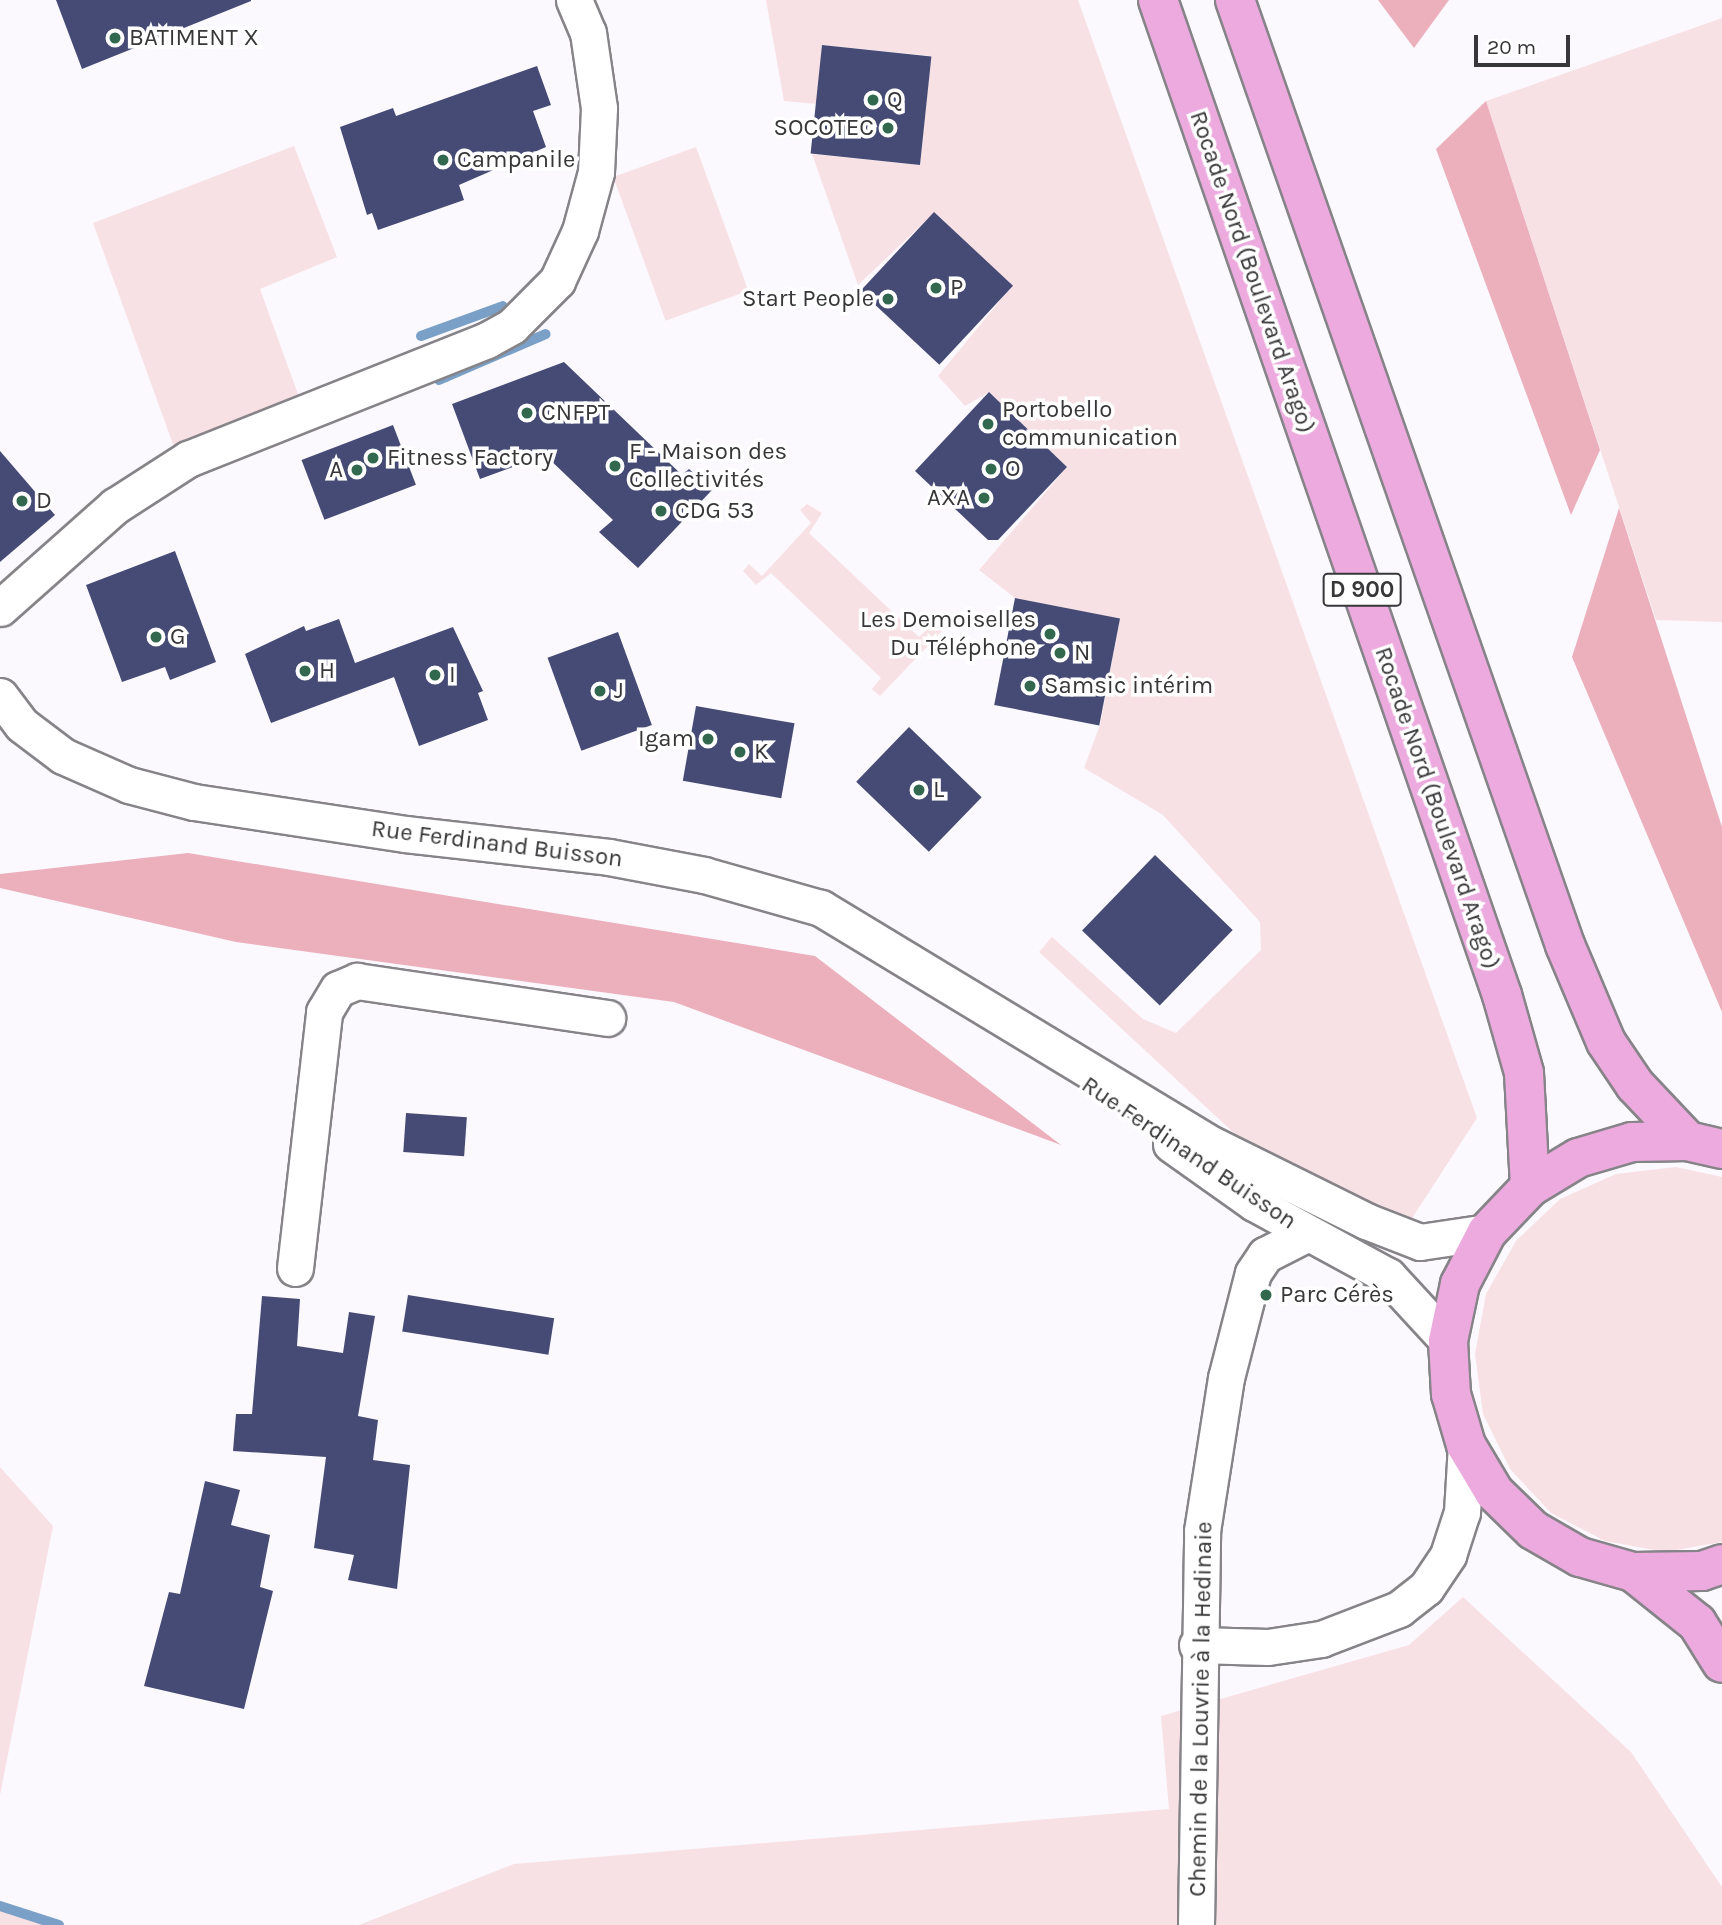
<!DOCTYPE html>
<html>
<head>
<meta charset="utf-8">
<style>
  body { margin:0 }
  #map { position:relative; width:1722px; height:1925px; overflow:hidden; background:#fbf9fd; font-family:Karla,sans-serif }
  div>[style] { position:absolute }
  [style*='--x'] { left:calc(var(--x)*1px); top:calc(var(--y)*1px); width:calc(var(--w)*1px); rotate:calc(var(--a)*1deg) }
  .green>* { inset:0; background:#f8e1e5; transform-origin:0 0 }
  .forest>* { inset:0; background:#ecb0bc }
  .stream>* { height:10px; margin:-5px; padding:0 5px; transform-origin:5px; border-radius:5px; background:#7aa0c7 }
  .building>* { inset:0; background:#464b76; transform-origin:0 0 }
  .roads { filter:drop-shadow(2px 0 #868488) drop-shadow(-2px 0 #868488) drop-shadow(0 2px #868488) drop-shadow(0 -2px #868488) }
  .minor>* { height:35px; margin:-17.5px; padding:0 17.5px; transform-origin:17.5px; border-radius:17.5px; background:#fff }
  .primary>* { height:38px; margin:-19px; padding:0 19px; transform-origin:19px; border-radius:19px; background:#ecaade }
  .dots>* { width:19px; height:19px; translate:-50% -50%; box-sizing:border-box; border:4px solid #fff; border-radius:50% }
  span { translate:-50% -50%; white-space:nowrap; text-align:center; line-height:1.15; -webkit-text-stroke:7px #fff; paint-order:stroke }
  .shield-label span { padding:2px 5px; background:#fff; border:2px solid; border-radius:5px; -webkit-text-stroke-width:0 }
  .shield-label { font-size:23px; color:#373638; font-weight:700 }
  .poi-label { font-size:24px; color:#373638 }
  .left { translate:0 -50%; text-align:left }
  .right { translate:-100% -50%; text-align:right }
  .street-label { font-size:24px; color:#373638 }
  .scale { position:absolute; left:1474px; top:35px; width:96px; height:32px; box-sizing:border-box; border:4px solid #373638; border-top:0; padding-left:9px; font-size:21px; line-height:24px; white-space:nowrap; color:#373638; -webkit-text-stroke:5px #fff; paint-order:stroke }
</style>
</head>
<body>
<div id="map">
  <div class="green">
    <div style="clip-path:polygon(766px 0,1078px 0,1477px 1118px,1407px 1226px,1235px 1134px,1039px 952px,1052px 937px,1143px 1019px,1176px 1033px,1261px 950px,1260px 922px,1163px 815px,1084px 768px,1100px 725px,1120px 619px,1015px 598px,979px 570px,1067px 467px,989px 392px,965px 406px,938px 376px,1012px 286px,934px 213px,858px 285px,812px 154px,920px 165px,931px 56px,823px 45px,817px 104px,784px 101px)"></div>
    <div style="clip-path:polygon(1722px 18px,1722px 622px,1656px 620px,1486px 101px)"></div>
    <div style="clip-path:polygon(294px 146px,337px 257px,260px 289px,299px 397px,174px 447px,93px 223px)"></div>
    <div style="left:696px;top:147px;width:153px;height:88px;rotate:70deg"></div>
    <div style="clip-path:polygon(807px 504px,822px 513px,809px 533px,919px 637px,934px 623px,942px 631px,880px 696px,872px 689px,881px 678px,771px 573px,756px 585px,743px 571px,749px 564px,762px 576px,811px 523px,800px 510px)"></div>
    <div style="clip-path:polygon(1676px 1167px,1722px 1177px,1722px 1542px,1665px 1552px,1605px 1541px,1551px 1513px,1510px 1469px,1483px 1414px,1475px 1354px,1486px 1294px,1516px 1241px,1560px 1199px,1616px 1174px)"></div>
    <div style="clip-path:polygon(0 1467px,53px 1526px,0 1795px)"></div>
    <div style="clip-path:polygon(1463px 1597px,1631px 1752px,1722px 1887px,1722px 1925px,359px 1925px,514px 1864px,1169px 1809px,1161px 1716px,1409px 1645px)"></div>
    <div style="clip-path:polygon(0 1906px,59px 1925px,0 1925px)"></div>
  </div>
  <div class="forest">
    <div style="clip-path:polygon(1378px 0,1449px 0,1414px 48px)"></div>
    <div style="clip-path:polygon(1486px 101px,1600px 450px,1571px 515px,1436px 149px)"></div>
    <div style="clip-path:polygon(1619px 508px,1722px 827px,1722px 1012px,1572px 657px)"></div>
    <div style="clip-path:polygon(188px 853px,815px 956px,1061px 1145px,674px 1002px,236px 942px,0 888px,0 874px)"></div>
  </div>
  <div class="stream">
    <div style="--x:421;--y:336;--w:87;--a:-20.1"></div>
    <div style="--x:439;--y:380;--w:116;--a:-23.3"></div>
    <div style="--x:0;--y:1906;--w:62;--a:17.9"></div>
  </div>
  <div class="building">
    <div style="clip-path:polygon(56px 0,251px 0,251px 1px,82px 69px)"></div>
    <div style="left:822px;top:45px;width:110px;height:109px;rotate:6deg"></div>
    <div style="clip-path:polygon(537px 66px,551px 105px,533px 111px,546px 147px,459px 185px,464px 200px,378px 230px,372px 213px,367px 215px,340px 127px,393px 108px,396px 116px)"></div>
    <div style="left:934px;top:212px;width:108px;height:108px;rotate:43deg"></div>
    <div style="clip-path:polygon(564px 362px,682px 475px,689px 469px,712px 490px,638px 568px,599px 532px,613px 520px,545px 455px,480px 479px,452px 404px)"></div>
    <div style="clip-path:polygon(989px 392px,1067px 467px,998px 540px,988px 540px,915px 471px)"></div>
    <div style="left:393px;top:425px;width:64px;height:98px;rotate:69deg"></div>
    <div style="clip-path:polygon(0 451px,55px 515px,0 562px)"></div>
    <div style="clip-path:polygon(175px 551px,216px 662px,170px 680px,165px 667px,122px 682px,86px 585px)"></div>
    <div style="left:1015px;top:598px;width:107px;height:109px;rotate:11deg"></div>
    <div style="clip-path:polygon(339px 619px,355px 663px,453px 627px,483px 691px,478px 693px,488px 720px,419px 746px,394px 677px,271px 723px,245px 654px,304px 626px,306px 631px)"></div>
    <div style="left:618px;top:632px;width:99px;height:75px;rotate:70deg"></div>
    <div style="left:696px;top:706px;width:100px;height:76px;rotate:10deg"></div>
    <div style="left:909px;top:727px;width:101px;height:76px;rotate:44deg"></div>
    <div style="left:1155px;top:855px;width:108px;height:105px;rotate:44deg"></div>
    <div style="left:406px;top:1113px;width:61px;height:39px;rotate:4deg"></div>
    <div style="left:408px;top:1295px;width:148px;height:37px;rotate:9deg"></div>
    <div style="clip-path:polygon(262px 1296px,300px 1299px,297px 1346px,343px 1353px,349px 1312px,375px 1316px,358px 1416px,378px 1420px,373px 1460px,410px 1465px,397px 1589px,348px 1580px,354px 1555px,314px 1548px,326px 1457px,233px 1451px,236px 1414px,252px 1414px)"></div>
    <div style="clip-path:polygon(205px 1481px,240px 1490px,231px 1525px,270px 1535px,260px 1587px,273px 1591px,244px 1709px,144px 1686px,169px 1592px,180px 1594px)"></div>
  </div>
  <div class="roads">
    <div class="minor">
      <div style="--x:0;--y:608;--w:154;--a:-41.6"></div>
      <div style="--x:115;--y:506;--w:87;--a:-32.8"></div>
      <div style="--x:188;--y:459;--w:322;--a:-21.7"></div>
      <div style="--x:487;--y:340;--w:29;--a:-29"></div>
      <div style="--x:512;--y:326;--w:64;--a:-45"></div>
      <div style="--x:557;--y:281;--w:55;--a:-65.3"></div>
      <div style="--x:580;--y:231;--w:61;--a:-74.8"></div>
      <div style="--x:596;--y:172;--w:64;--a:-87.3"></div>
      <div style="--x:599;--y:108;--w:76;--a:-98.3"></div>
      <div style="--x:588;--y:33;--w:36;--a:-113"></div>
      <div style="--x:0;--y:696;--w:36;--a:53"></div>
      <div style="--x:22;--y:725;--w:51;--a:37.1"></div>
      <div style="--x:63;--y:756;--w:72;--a:23.7"></div>
      <div style="--x:129;--y:785;--w:67;--a:14.7"></div>
      <div style="--x:194;--y:802;--w:213;--a:8.6"></div>
      <div style="--x:405;--y:834;--w:205;--a:6.4"></div>
      <div style="--x:609;--y:857;--w:97;--a:10.7"></div>
      <div style="--x:704;--y:875;--w:122;--a:15.8"></div>
      <div style="--x:821;--y:908;--w:458;--a:31.2"></div>
      <div style="--x:1213;--y:1145;--w:171;--a:26.4"></div>
      <div style="--x:1366;--y:1221;--w:58;--a:21.3"></div>
      <div style="--x:1420;--y:1242;--w:68;--a:-8.5"></div>
      <div style="--x:1171;--y:1144;--w:102;--a:35.4"></div>
      <div style="--x:1254;--y:1203;--w:153;--a:28.6"></div>
      <div style="--x:1388;--y:1276;--w:88;--a:47.3"></div>
      <div style="--x:295;--y:1268;--w:258;--a:-83.5"></div>
      <div style="--x:324;--y:1012;--w:27;--a:-59"></div>
      <div style="--x:338;--y:989;--w:21;--a:-23"></div>
      <div style="--x:357;--y:981;--w:253;--a:8.4"></div>
      <div style="--x:1197;--y:1645;--w:71;--a:1.6"></div>
      <div style="--x:1268;--y:1647;--w:54;--a:-8.6"></div>
      <div style="--x:1321;--y:1639;--w:84;--a:-21"></div>
      <div style="--x:1399;--y:1609;--w:34;--a:-38"></div>
      <div style="--x:1426;--y:1588;--w:40;--a:-56"></div>
      <div style="--x:1448;--y:1555;--w:45;--a:-72"></div>
      <div style="--x:1462;--y:1512;--w:67;--a:-86.6"></div>
      <div style="--x:1196;--y:1925;--w:394;--a:-89.1"></div>
      <div style="--x:1202;--y:1531;--w:155;--a:-81.1"></div>
      <div style="--x:1226;--y:1378;--w:108;--a:-75.6"></div>
      <div style="--x:1253;--y:1273;--w:22;--a:-56"></div>
      <div style="--x:1265;--y:1255;--w:48;--a:-27.1"></div>
    </div>
    <div class="primary">
      <div style="--x:1158;--y:0;--w:1053;--a:70.93"></div>
      <div style="--x:1502;--y:995;--w:81;--a:74.2"></div>
      <div style="--x:1524;--y:1073;--w:114;--a:87"></div>
      <div style="--x:1235;--y:0;--w:1001;--a:70.75"></div>
      <div style="--x:1565;--y:945;--w:105;--a:67.1"></div>
      <div style="--x:1606;--y:1042;--w:52;--a:56"></div>
      <div style="--x:1635;--y:1085;--w:77;--a:46.6"></div>
      <div style="--x:1722;--y:1149;--w:35;--a:-167"></div>
      <div style="--x:1688;--y:1141;--w:56;--a:179"></div>
      <div style="--x:1632;--y:1142;--w:56;--a:163.5"></div>
      <div style="--x:1578;--y:1158;--w:56;--a:148.9"></div>
      <div style="--x:1530;--y:1187;--w:62;--a:133.7"></div>
      <div style="--x:1487;--y:1232;--w:59;--a:117.4"></div>
      <div style="--x:1460;--y:1284;--w:58;--a:101.9"></div>
      <div style="--x:1448;--y:1341;--w:53;--a:86.8"></div>
      <div style="--x:1451;--y:1394;--w:53;--a:73.6"></div>
      <div style="--x:1466;--y:1445;--w:55;--a:59.2"></div>
      <div style="--x:1494;--y:1492;--w:54;--a:44.3"></div>
      <div style="--x:1533;--y:1530;--w:54;--a:29.9"></div>
      <div style="--x:1580;--y:1557;--w:55;--a:15.8"></div>
      <div style="--x:1633;--y:1572;--w:69;--a:-0.8"></div>
      <div style="--x:1702;--y:1571;--w:21;--a:-19"></div>
      <div style="--x:1633;--y:1572;--w:82;--a:38.6"></div>
      <div style="--x:1697;--y:1623;--w:47;--a:58"></div>
    </div>
  </div>
  <div class="dots">
    <div style="left:115px;top:38px;background:#31684e"></div>
    <div style="left:873px;top:100px;background:#31684e"></div>
    <div style="left:888px;top:128px;background:#31684e"></div>
    <div style="left:443px;top:160px;background:#31684e"></div>
    <div style="left:936px;top:288px;background:#31684e"></div>
    <div style="left:888px;top:299px;background:#31684e"></div>
    <div style="left:527px;top:413px;background:#31684e"></div>
    <div style="left:988px;top:424px;background:#31684e"></div>
    <div style="left:373px;top:458px;background:#31684e"></div>
    <div style="left:615px;top:466px;background:#31684e"></div>
    <div style="left:991px;top:469px;background:#31684e"></div>
    <div style="left:357px;top:470px;background:#31684e"></div>
    <div style="left:984px;top:498px;background:#31684e"></div>
    <div style="left:22px;top:501px;background:#31684e"></div>
    <div style="left:661px;top:511px;background:#31684e"></div>
    <div style="left:1050px;top:634px;background:#31684e"></div>
    <div style="left:156px;top:637px;background:#31684e"></div>
    <div style="left:1060px;top:653px;background:#31684e"></div>
    <div style="left:305px;top:671px;background:#31684e"></div>
    <div style="left:435px;top:675px;background:#31684e"></div>
    <div style="left:1030px;top:686px;background:#31684e"></div>
    <div style="left:600px;top:691px;background:#31684e"></div>
    <div style="left:708px;top:739px;background:#31684e"></div>
    <div style="left:740px;top:752px;background:#31684e"></div>
    <div style="left:919px;top:790px;background:#31684e"></div>
    <div style="left:1266px;top:1295px;background:#31684e"></div>
  </div>
  <div class="shield-label">
    <span style="left:1362px;top:590px">D 900</span>
  </div>
  <div class="poi-label">
    <span class="left" style="left:129px;top:38px">BATIMENT X</span>
    <span class="left" style="left:887px;top:100px">Q</span>
    <span class="right" style="left:874px;top:128px">SOCOTEC</span>
    <span class="left" style="left:457px;top:160px">Campanile</span>
    <span class="left" style="left:950px;top:288px">P</span>
    <span class="right" style="left:874px;top:299px">Start People</span>
    <span class="left" style="left:1002px;top:424px">Portobello<br>communication</span>
    <span class="left" style="left:541px;top:413px">CNFPT</span>
    <span class="left" style="left:629px;top:466px">F - Maison des<br>Collectivités</span>
    <span class="left" style="left:387px;top:458px">Fitness Factory</span>
    <span class="left" style="left:1005px;top:469px">O</span>
    <span class="right" style="left:343px;top:470px">A</span>
    <span class="right" style="left:970px;top:498px">AXA</span>
    <span class="left" style="left:36px;top:501px">D</span>
    <span class="left" style="left:675px;top:511px">CDG 53</span>
    <span class="right" style="left:1036px;top:634px">Les Demoiselles<br>Du Téléphone</span>
    <span class="left" style="left:170px;top:637px">G</span>
    <span class="left" style="left:1074px;top:653px">N</span>
    <span class="left" style="left:319px;top:671px">H</span>
    <span class="left" style="left:449px;top:675px">I</span>
    <span class="left" style="left:1044px;top:686px">Samsic intérim</span>
    <span class="left" style="left:614px;top:691px">J</span>
    <span class="right" style="left:694px;top:739px">Igam</span>
    <span class="left" style="left:754px;top:752px">K</span>
    <span class="left" style="left:933px;top:790px">L</span>
    <span class="left" style="left:1280px;top:1295px">Parc Cérès</span>
  </div>
  <div class="street-label">
    <span style="left:1252px;top:272px;rotate:71deg">Rocade Nord (Boulevard Arago)</span>
    <span style="left:1437px;top:808px;rotate:71deg">Rocade Nord (Boulevard Arago)</span>
    <span style="left:497px;top:844px;rotate:7deg">Rue Ferdinand Buisson</span>
    <span style="left:1189px;top:1153px;rotate:34deg">Rue Ferdinand Buisson</span>
    <span style="left:1201px;top:1709px;rotate:-89deg">Chemin de la Louvrie à la Hedinaie</span>
  </div>
  <div class="scale">20 m</div>
</div>
</body>
</html>
